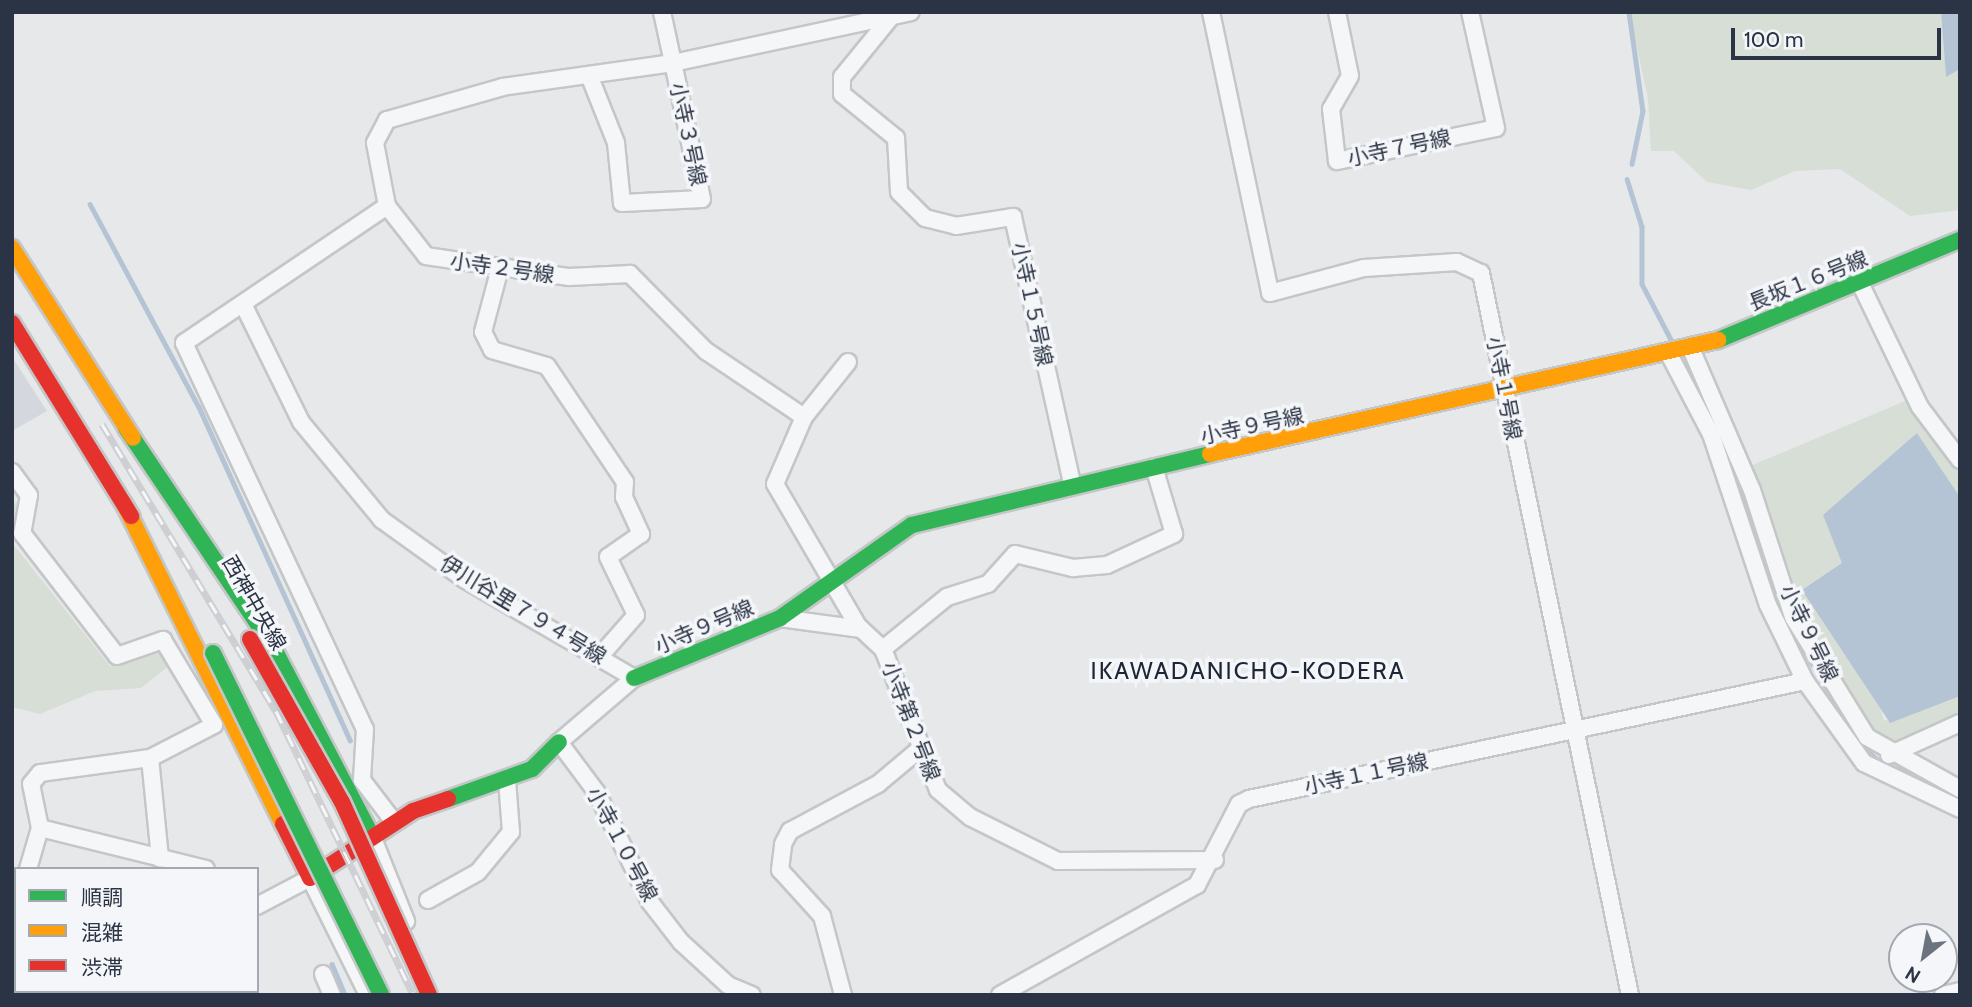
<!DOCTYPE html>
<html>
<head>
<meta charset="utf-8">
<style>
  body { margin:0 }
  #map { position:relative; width:1972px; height:1007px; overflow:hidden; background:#e6e8ea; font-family:Cabin,"Noto Sans JP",sans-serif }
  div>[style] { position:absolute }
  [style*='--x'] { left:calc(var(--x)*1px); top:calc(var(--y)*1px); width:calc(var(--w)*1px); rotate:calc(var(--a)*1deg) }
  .built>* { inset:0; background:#d4d7dd }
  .green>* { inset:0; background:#d6ded6 }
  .water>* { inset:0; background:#b4c4d5 }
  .stream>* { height:4.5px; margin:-2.25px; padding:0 2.25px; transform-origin:2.25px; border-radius:2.25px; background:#b4c4d5 }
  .roads { filter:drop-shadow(2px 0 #c4c6c8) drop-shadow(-2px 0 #c4c6c8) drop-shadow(0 2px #c4c6c8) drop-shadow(0 -2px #c4c6c8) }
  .street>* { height:16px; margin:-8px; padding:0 8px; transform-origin:8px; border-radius:8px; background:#f5f6f7 }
  .fast>* { height:16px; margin:-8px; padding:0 8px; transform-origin:8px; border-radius:8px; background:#30b455 }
  .slow>* { height:16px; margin:-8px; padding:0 8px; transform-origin:8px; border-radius:8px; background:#ff9f0a }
  .jam>* { height:16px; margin:-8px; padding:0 8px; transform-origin:8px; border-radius:8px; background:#e5322d }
  .rail>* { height:7px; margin-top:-3.5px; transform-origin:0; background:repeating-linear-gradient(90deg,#f4f6f9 0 13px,#cecfd2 0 26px); box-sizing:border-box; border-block:2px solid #cecfd2 }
  .bridges { filter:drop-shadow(2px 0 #c4c6c8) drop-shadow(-2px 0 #c4c6c8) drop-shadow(0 2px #c4c6c8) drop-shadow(0 -2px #c4c6c8) }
  .fast-bridge>* { height:16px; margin:-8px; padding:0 8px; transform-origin:8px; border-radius:8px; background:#30b455 }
  .jam-bridge>* { height:16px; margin:-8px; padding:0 8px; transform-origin:8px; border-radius:8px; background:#e5322d }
  span { translate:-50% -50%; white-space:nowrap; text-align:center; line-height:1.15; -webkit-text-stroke:7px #f4f6f9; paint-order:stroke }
  .street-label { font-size:21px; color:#2b3445 }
  .quarter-label { font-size:24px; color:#1d2536; letter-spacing:2px }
  .frame { position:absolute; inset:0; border:14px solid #2b3445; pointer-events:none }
  .legend { position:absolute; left:14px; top:867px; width:245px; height:126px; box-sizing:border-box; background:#f4f6f9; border:2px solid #a4a8b1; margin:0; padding:9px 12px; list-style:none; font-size:21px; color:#2b3445 }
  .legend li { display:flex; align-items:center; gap:14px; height:35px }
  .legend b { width:35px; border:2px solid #a4a8b1 }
  .north { position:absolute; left:1888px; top:923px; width:70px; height:70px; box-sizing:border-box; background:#f4f6f9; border:2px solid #a4a8b1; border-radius:50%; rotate:211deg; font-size:19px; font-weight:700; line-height:28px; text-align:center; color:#2b3445 }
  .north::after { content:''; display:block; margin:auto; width:24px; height:32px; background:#6c737f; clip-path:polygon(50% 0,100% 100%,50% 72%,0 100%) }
  .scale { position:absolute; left:1731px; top:28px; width:210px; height:32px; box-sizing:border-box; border:4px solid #2b3445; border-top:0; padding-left:9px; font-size:21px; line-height:24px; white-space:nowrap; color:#2b3445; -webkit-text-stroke:5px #f4f6f9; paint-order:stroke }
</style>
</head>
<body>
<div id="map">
  <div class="built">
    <div style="clip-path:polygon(12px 357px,47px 411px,12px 431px)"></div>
  </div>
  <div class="green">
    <div style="clip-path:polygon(1629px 12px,1941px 12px,1946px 76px,1960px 69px,1960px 210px,1910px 216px,1840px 169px,1795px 171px,1751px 190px,1707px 182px,1674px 151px,1651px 151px,1648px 98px)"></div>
    <div style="clip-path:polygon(1905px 401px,1960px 473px,1960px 497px,1917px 433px,1842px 563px,1884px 721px,1960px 696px,1960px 715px,1887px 750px,1870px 734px,1795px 604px,1748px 467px)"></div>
    <div style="clip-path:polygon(21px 500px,13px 544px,110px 666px,160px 653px,170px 665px,141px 688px,95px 691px,40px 714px,12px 707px,12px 505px)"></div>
  </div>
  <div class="water">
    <div style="clip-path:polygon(1941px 12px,1960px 12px,1960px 69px,1946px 77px)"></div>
    <div style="clip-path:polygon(1917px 433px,1960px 497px,1960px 696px,1890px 723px,1802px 590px,1842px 563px,1823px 515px)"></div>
  </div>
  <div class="stream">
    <div style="--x:1629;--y:12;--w:100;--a:82"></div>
    <div style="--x:1643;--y:111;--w:54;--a:101.7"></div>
    <div style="--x:1627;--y:179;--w:50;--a:72.6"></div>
    <div style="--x:1642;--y:227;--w:57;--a:90"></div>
    <div style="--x:1642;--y:284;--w:71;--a:62.4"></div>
    <div style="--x:90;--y:204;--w:230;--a:61.8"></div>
    <div style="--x:199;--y:407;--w:366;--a:65.6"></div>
    <div style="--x:1686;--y:366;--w:62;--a:64.3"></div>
    <div style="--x:1720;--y:437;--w:198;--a:70.2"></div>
    <div style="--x:1787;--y:623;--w:145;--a:58.5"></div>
    <div style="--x:1863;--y:747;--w:23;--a:41"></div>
    <div style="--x:1880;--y:762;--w:56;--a:21"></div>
    <div style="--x:332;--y:964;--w:34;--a:67"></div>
  </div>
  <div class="roads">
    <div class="street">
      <div style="--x:662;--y:12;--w:52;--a:77.8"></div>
      <div style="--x:673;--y:63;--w:243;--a:-12.1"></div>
      <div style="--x:1211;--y:12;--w:287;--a:78.1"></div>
      <div style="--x:1270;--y:293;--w:97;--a:-14.9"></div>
      <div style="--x:1364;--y:268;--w:93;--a:-3.7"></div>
      <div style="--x:1457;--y:262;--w:26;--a:25"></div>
      <div style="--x:1481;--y:273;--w:737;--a:78.34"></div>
      <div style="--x:1337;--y:12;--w:65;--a:78.5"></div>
      <div style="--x:1350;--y:76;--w:38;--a:120"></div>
      <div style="--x:1331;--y:109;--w:52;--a:83.4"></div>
      <div style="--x:1337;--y:161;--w:162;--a:-11.7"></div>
      <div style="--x:1496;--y:128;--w:119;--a:-102.6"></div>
      <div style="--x:891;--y:17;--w:77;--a:129.2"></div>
      <div style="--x:842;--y:77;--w:17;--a:90"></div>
      <div style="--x:842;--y:94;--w:70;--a:39.2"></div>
      <div style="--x:896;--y:138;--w:54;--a:86.8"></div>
      <div style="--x:899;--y:192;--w:37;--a:45"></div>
      <div style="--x:925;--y:218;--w:32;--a:14"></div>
      <div style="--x:956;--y:226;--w:58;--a:-9"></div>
      <div style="--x:1013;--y:217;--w:272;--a:77.5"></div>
      <div style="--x:589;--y:75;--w:73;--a:68.3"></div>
      <div style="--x:616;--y:143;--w:60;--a:84.3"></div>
      <div style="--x:622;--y:203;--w:80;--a:-2.9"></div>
      <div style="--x:702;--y:199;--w:139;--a:-102"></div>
      <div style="--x:673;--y:63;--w:172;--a:172"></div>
      <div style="--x:503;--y:87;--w:121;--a:164.1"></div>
      <div style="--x:387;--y:120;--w:26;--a:118"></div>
      <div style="--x:375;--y:143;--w:64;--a:79.2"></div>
      <div style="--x:387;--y:206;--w:63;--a:52"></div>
      <div style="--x:426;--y:256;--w:145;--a:8.4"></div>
      <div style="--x:569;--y:277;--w:61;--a:-2.8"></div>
      <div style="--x:630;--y:274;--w:108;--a:45.4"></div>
      <div style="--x:706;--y:351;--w:118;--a:34"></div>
      <div style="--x:387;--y:206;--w:245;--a:146"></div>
      <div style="--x:184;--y:343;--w:426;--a:64.9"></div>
      <div style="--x:365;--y:729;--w:51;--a:93.4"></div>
      <div style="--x:362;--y:780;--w:53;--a:52.7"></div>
      <div style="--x:500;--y:268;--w:66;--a:104.9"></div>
      <div style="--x:483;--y:332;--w:20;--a:63"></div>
      <div style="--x:492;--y:350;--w:57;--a:16.2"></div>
      <div style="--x:547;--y:366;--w:140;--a:56.1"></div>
      <div style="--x:625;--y:482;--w:15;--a:94"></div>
      <div style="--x:624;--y:497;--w:41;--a:65.3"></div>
      <div style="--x:641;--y:534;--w:40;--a:145.1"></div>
      <div style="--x:608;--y:557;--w:64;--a:64.2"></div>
      <div style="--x:636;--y:615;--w:53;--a:131.2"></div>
      <div style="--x:1860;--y:283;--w:138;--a:64.2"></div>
      <div style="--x:1920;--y:407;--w:66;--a:53"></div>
      <div style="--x:244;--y:306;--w:129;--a:63.8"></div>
      <div style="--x:301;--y:422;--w:127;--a:50.4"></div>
      <div style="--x:382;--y:520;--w:101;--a:35.7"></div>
      <div style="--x:464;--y:579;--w:197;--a:30.2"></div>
      <div style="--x:634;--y:678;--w:99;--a:139.5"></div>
      <div style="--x:559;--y:742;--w:64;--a:53.3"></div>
      <div style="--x:597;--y:793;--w:121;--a:64.1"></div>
      <div style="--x:650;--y:902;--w:51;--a:52.2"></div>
      <div style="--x:681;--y:942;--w:64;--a:42.5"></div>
      <div style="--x:728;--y:985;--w:26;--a:23"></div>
      <div style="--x:1692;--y:351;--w:151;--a:66.7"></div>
      <div style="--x:1752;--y:490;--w:133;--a:72.1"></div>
      <div style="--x:1793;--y:617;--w:141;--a:58.3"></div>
      <div style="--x:1867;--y:737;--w:107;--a:29.2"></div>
      <div style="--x:1670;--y:356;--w:88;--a:62.3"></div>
      <div style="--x:1711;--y:434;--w:180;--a:71.6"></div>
      <div style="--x:1768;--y:605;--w:85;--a:64"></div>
      <div style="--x:1805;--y:681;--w:101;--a:54.3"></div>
      <div style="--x:1864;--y:763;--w:106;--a:25.6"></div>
      <div style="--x:848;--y:362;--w:70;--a:128.7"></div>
      <div style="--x:804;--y:417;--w:73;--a:113.4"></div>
      <div style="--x:775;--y:484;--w:164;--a:59.7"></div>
      <div style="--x:858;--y:626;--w:34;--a:43"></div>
      <div style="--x:883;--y:649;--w:151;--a:68.7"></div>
      <div style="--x:938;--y:790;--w:42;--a:40.2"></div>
      <div style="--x:970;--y:817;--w:98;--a:26.6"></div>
      <div style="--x:1058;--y:861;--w:157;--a:-0.4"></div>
      <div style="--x:12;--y:472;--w:29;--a:54"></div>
      <div style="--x:29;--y:495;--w:39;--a:100"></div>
      <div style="--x:22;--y:533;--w:155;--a:52.3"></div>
      <div style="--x:117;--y:656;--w:49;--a:-19.2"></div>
      <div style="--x:163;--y:640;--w:99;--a:59"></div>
      <div style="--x:214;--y:725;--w:72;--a:152.7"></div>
      <div style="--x:150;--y:758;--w:111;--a:172.2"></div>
      <div style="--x:40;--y:773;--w:14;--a:129"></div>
      <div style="--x:31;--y:784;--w:45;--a:78.4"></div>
      <div style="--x:40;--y:828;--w:43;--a:106.3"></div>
      <div style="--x:780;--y:618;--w:82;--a:7.7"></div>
      <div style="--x:883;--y:649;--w:82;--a:-39.1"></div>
      <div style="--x:947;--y:597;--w:43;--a:-17.6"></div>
      <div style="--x:988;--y:584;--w:40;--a:-48"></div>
      <div style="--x:1015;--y:554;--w:60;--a:13.6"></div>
      <div style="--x:1073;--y:568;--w:34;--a:-5"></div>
      <div style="--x:1107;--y:565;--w:74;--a:-24.8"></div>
      <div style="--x:1174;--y:534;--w:70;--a:-106.6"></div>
      <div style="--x:1889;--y:755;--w:78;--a:-24.3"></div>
      <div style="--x:150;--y:758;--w:101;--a:84.3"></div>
      <div style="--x:40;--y:828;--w:171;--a:13.9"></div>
      <div style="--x:372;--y:836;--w:92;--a:68.2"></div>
      <div style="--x:12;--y:894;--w:4;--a:14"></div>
      <div style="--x:428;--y:900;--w:57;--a:-29.2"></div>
      <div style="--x:478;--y:872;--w:52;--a:-50.5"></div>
      <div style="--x:511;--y:832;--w:52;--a:-94.4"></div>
      <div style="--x:257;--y:906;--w:60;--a:-27.8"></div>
      <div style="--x:310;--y:878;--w:131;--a:63.6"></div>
      <div style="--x:323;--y:974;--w:23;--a:67"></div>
      <div style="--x:246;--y:991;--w:4;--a:90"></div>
      <div style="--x:137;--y:995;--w:4;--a:-90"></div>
      <div style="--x:843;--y:995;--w:82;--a:-104.9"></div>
      <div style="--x:822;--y:916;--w:62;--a:-132.4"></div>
      <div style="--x:780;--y:870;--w:26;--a:-83"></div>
      <div style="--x:783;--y:844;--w:15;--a:-62"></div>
      <div style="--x:790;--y:831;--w:100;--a:-28.1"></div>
      <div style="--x:878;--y:784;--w:57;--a:-40.1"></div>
      <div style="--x:1000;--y:995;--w:226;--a:-29.2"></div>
      <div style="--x:1197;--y:885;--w:91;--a:-62.6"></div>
      <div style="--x:1239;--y:804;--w:11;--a:-27"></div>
      <div style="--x:1249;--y:799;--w:568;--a:-11.98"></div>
      <div style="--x:1943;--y:995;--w:17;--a:-13"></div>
    </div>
    <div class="fast">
      <div style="--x:1718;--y:340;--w:262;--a:-22.5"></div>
      <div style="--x:126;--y:428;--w:264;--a:56.1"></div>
      <div style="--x:273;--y:647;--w:213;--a:62.4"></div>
      <div style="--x:634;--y:678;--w:158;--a:-22.3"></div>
      <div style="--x:780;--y:618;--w:161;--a:-35.2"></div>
      <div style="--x:912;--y:525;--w:306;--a:-13.4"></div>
      <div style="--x:448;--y:799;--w:89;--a:-19.7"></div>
      <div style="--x:532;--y:769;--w:38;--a:-45"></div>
    </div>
    <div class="slow">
      <div style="--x:12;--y:248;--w:225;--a:57.5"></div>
      <div style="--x:1210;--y:454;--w:521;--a:-12.65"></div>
      <div style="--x:124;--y:504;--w:357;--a:63.6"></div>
    </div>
    <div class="jam">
      <div style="--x:12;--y:323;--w:227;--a:58.3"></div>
      <div style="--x:283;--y:824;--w:60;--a:63.4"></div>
      <div style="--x:310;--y:878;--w:123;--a:-33"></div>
      <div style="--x:413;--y:811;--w:37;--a:-19"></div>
    </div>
  </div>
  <div class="rail">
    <div style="--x:102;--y:424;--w:336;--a:58.8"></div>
    <div style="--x:276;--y:711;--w:315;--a:64.2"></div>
  </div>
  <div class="bridges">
    <div class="fast-bridge">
      <div style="--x:213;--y:653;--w:381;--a:63.8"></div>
    </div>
    <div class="jam-bridge">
      <div style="--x:250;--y:639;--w:187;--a:60.6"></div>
      <div style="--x:342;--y:802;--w:212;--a:65.7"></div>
    </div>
  </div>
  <div class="street-label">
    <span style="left:688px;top:134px;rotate:78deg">小寺３号線</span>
    <span style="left:1399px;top:148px;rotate:-12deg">小寺７号線</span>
    <span style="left:502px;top:268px;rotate:8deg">小寺２号線</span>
    <span style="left:1808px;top:281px;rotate:-22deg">長坂１６号線</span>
    <span style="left:1032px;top:304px;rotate:78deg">小寺１５号線</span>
    <span style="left:1504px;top:388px;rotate:79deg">小寺１号線</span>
    <span style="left:1252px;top:426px;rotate:-12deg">小寺９号線</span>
    <span style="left:254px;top:603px;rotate:60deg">西神中央線</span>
    <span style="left:523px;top:610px;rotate:31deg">伊川谷里７９４号線</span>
    <span style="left:704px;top:627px;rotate:-23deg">小寺９号線</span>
    <span style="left:1809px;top:633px;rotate:64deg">小寺９号線</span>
    <span style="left:911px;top:721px;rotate:69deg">小寺第２号線</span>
    <span style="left:1366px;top:774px;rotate:-12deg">小寺１１号線</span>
    <span style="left:622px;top:844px;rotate:62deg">小寺１０号線</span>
  </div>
  <div class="quarter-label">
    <span style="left:1248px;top:671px">IKAWADANICHO-KODERA</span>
  </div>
  <div class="frame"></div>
  <ul class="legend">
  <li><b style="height:9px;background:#30b455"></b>順調</li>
  <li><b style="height:9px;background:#ff9f0a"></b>混雑</li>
  <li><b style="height:9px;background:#e5322d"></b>渋滞</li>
  </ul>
  <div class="north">N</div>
  <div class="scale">100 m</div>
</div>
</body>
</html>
